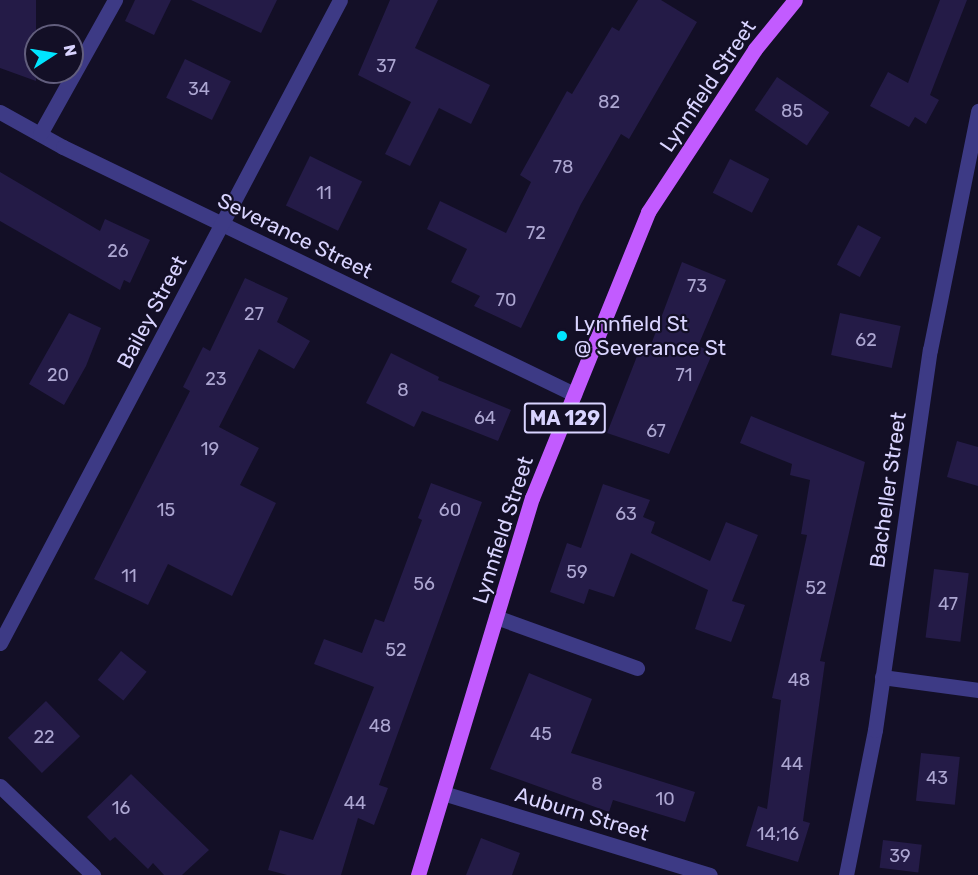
<!DOCTYPE html>
<html>
<head>
<meta charset="utf-8">
<style>
  body { margin:0 }
  #map { position:relative; width:978px; height:875px; overflow:hidden; background:#130f26; font-family:Rubik,sans-serif }
  div>[style] { position:absolute }
  [style*='--x'] { left:calc(var(--x)*1px); top:calc(var(--y)*1px); width:calc(var(--w)*1px); rotate:calc(var(--a)*1deg) }
  .building>* { inset:0; background:#241b47; transform-origin:0 0 }
  .service>* { height:15px; margin:-7.5px; padding:0 7.5px; transform-origin:7.5px; border-radius:7.5px; background:#3d3a85 }
  .minor>* { height:15px; margin:-7.5px; padding:0 7.5px; transform-origin:7.5px; border-radius:7.5px; background:#3d3a85 }
  .tertiary>* { height:15px; margin:-7.5px; padding:0 7.5px; transform-origin:7.5px; border-radius:7.5px; background:#3d3a85 }
  .primary>* { height:15px; margin:-7.5px; padding:0 7.5px; transform-origin:7.5px; border-radius:7.5px; background:#c25bff }
  .dots>* { width:16px; height:16px; translate:-50% -50%; box-sizing:border-box; border:3px solid #130f26; border-radius:50% }
  span { translate:-50% -50%; white-space:nowrap; text-align:center; line-height:1.15; -webkit-text-stroke:4.5px #130f26; paint-order:stroke }
  .number-label { font-size:18px; color:#aca6d1 }
  .number-label span { -webkit-text-stroke-width:0 }
  .shield-label span { padding:2px 4px; background:#130f26; border:2px solid; border-radius:4px; -webkit-text-stroke-width:0 }
  .shield-label { font-size:20px; color:#d9d4ff; font-weight:700 }
  .street-label { font-size:21px; color:#d9d4ff }
  .poi-label { font-size:21px; color:#d9d4ff }
  .left { translate:0 -50%; text-align:left }
  .north { position:absolute; left:24px; top:24px; width:60px; height:60px; box-sizing:border-box; background:#130f26; border:2px solid #625e7d; border-radius:50%; rotate:78deg; font-size:16px; font-weight:700; line-height:24px; text-align:center; color:#d9d4ff }
  .north::after { content:''; display:block; margin:auto; width:21px; height:27px; background:#00e5ff; clip-path:polygon(50% 0,100% 100%,50% 72%,0 100%) }
</style>
</head>
<body>
<div id="map">
  <div class="building">
    <div style="clip-path:polygon(0 0,36px 0,36px 81px,0 68px)"></div>
    <div style="clip-path:polygon(135px 0,171px 0,154px 35px,125px 21px)"></div>
    <div style="clip-path:polygon(191px 0,277px 0,261px 33px)"></div>
    <div style="clip-path:polygon(390px 0,438px 0,415px 48px,490px 85px,471px 124px,439px 108px,410px 166px,385px 154px,411px 102px,358px 75px)"></div>
    <div style="clip-path:polygon(638px 0,661px 0,697px 22px,629px 139px,621px 134px,581px 204px,521px 328px,474px 306px,480px 296px,451px 282px,467px 249px,427px 229px,440px 201px,506px 233px,531px 182px,520px 175px,567px 91px,572px 94px,612px 27px,619px 31px)"></div>
    <div style="clip-path:polygon(940px 0,967px 0,930px 95px,939px 100px,926px 124px,915px 117px,909px 127px,870px 106px,888px 72px,908px 83px)"></div>
    <div style="left:185px;top:59px;width:51px;height:43px;rotate:26deg"></div>
    <div style="left:777px;top:77px;width:63px;height:40px;rotate:34deg"></div>
    <div style="left:310px;top:156px;width:58px;height:55px;rotate:26deg"></div>
    <div style="left:730px;top:159px;width:44px;height:38px;rotate:27deg"></div>
    <div style="clip-path:polygon(0 172px,100px 231px,105px 219px,150px 240px,130px 283px,124px 280px,120px 290px,0 221px)"></div>
    <div style="left:858px;top:225px;width:26px;height:45px;rotate:28deg"></div>
    <div style="clip-path:polygon(682px 262px,726px 280px,698px 346px,713px 352px,669px 454px,607px 433px,641px 346px,649px 350px)"></div>
    <div style="clip-path:polygon(245px 278px,288px 298px,277px 322px,310px 341px,294px 369px,259px 349px,219px 427px,259px 448px,240px 485px,276px 503px,232px 596px,168px 564px,148px 605px,94px 579px,190px 391px,183px 387px,203px 347px,210px 351px)"></div>
    <div style="clip-path:polygon(69px 313px,101px 328px,86px 366px,64px 405px,29px 384px)"></div>
    <div style="left:840px;top:313px;width:62px;height:43px;rotate:12deg"></div>
    <div style="clip-path:polygon(391px 353px,439px 377px,438px 380px,511px 410px,498px 441px,422px 411px,414px 427px,366px 403px)"></div>
    <div style="clip-path:polygon(751px 416px,865px 462px,820px 661px,825px 662px,803px 821px,810px 823px,798px 862px,746px 846px,758px 806px,767px 809px,781px 700px,772px 698px,807px 535px,801px 534px,810px 480px,790px 475px,792px 464px,740px 443px)"></div>
    <div style="clip-path:polygon(957px 441px,978px 447px,978px 486px,947px 477px)"></div>
    <div style="clip-path:polygon(431px 483px,482px 502px,379px 785px,388px 788px,374px 825px,358px 818px,341px 875px,287px 875px,268px 870px,280px 830px,313px 840px,374px 687px,314px 664px,324px 639px,362px 653px,375px 619px,384px 622px,422px 520px,418px 518px)"></div>
    <div style="clip-path:polygon(603px 484px,650px 500px,643px 517px,655px 522px,651px 533px,710px 561px,726px 522px,758px 535px,732px 601px,745px 605px,731px 642px,695px 629px,708px 590px,631px 553px,614px 597px,589px 589px,584px 604px,550px 592px,567px 543px,581px 548px)"></div>
    <div style="left:934px;top:569px;width:35px;height:69px;rotate:7deg"></div>
    <div style="left:121px;top:651px;width:33px;height:37px;rotate:39deg"></div>
    <div style="clip-path:polygon(529px 673px,592px 699px,571px 753px,695px 792px,685px 822px,613px 800px,609px 812px,490px 769px)"></div>
    <div style="left:46px;top:701px;width:49px;height:53px;rotate:46deg"></div>
    <div style="left:921px;top:753px;width:39px;height:48px;rotate:6deg"></div>
    <div style="clip-path:polygon(131px 774px,209px 850px,182px 875px,164px 875px,153px 863px,148px 869px,115px 837px,110px 841px,87px 817px)"></div>
    <div style="clip-path:polygon(481px 838px,520px 853px,512px 875px,466px 875px)"></div>
    <div style="left:883px;top:840px;width:39px;height:28px;rotate:7deg"></div>
  </div>
  <div class="service">
    <div style="--x:496;--y:617;--w:150;--a:19.9"></div>
  </div>
  <div class="minor">
    <div style="--x:0;--y:112;--w:72;--a:29.1"></div>
    <div style="--x:63;--y:147;--w:568;--a:25.8"></div>
    <div style="--x:40;--y:134;--w:154;--a:-60.8"></div>
    <div style="--x:0;--y:643;--w:727;--a:-62.13"></div>
    <div style="--x:882;--y:677;--w:97;--a:7.7"></div>
    <div style="--x:0;--y:786;--w:129;--a:43.7"></div>
    <div style="--x:443;--y:793;--w:279;--a:17.1"></div>
  </div>
  <div class="tertiary">
    <div style="--x:846;--y:875;--w:148;--a:-78.7"></div>
    <div style="--x:875;--y:730;--w:384;--a:-81.8"></div>
    <div style="--x:930;--y:350;--w:244;--a:-78.6"></div>
  </div>
  <div class="primary">
    <div style="--x:418;--y:875;--w:394;--a:-73.2"></div>
    <div style="--x:532;--y:498;--w:309;--a:-67.9"></div>
    <div style="--x:648;--y:212;--w:195;--a:-56.7"></div>
    <div style="--x:755;--y:49;--w:63;--a:-50.8"></div>
  </div>
  <div class="dots">
    <div style="left:562px;top:336px;background:#00e5ff"></div>
  </div>
  <div class="number-label">
    <span style="left:386px;top:66px">37</span>
    <span style="left:199px;top:89px">34</span>
    <span style="left:609px;top:102px">82</span>
    <span style="left:792px;top:111px">85</span>
    <span style="left:563px;top:167px">78</span>
    <span style="left:324px;top:193px">11</span>
    <span style="left:536px;top:233px">72</span>
    <span style="left:118px;top:251px">26</span>
    <span style="left:697px;top:286px">73</span>
    <span style="left:506px;top:300px">70</span>
    <span style="left:254px;top:314px">27</span>
    <span style="left:866px;top:340px">62</span>
    <span style="left:58px;top:375px">20</span>
    <span style="left:684px;top:375px">71</span>
    <span style="left:216px;top:379px">23</span>
    <span style="left:403px;top:390px">8</span>
    <span style="left:485px;top:418px">64</span>
    <span style="left:656px;top:431px">67</span>
    <span style="left:210px;top:449px">19</span>
    <span style="left:166px;top:510px">15</span>
    <span style="left:450px;top:510px">60</span>
    <span style="left:626px;top:514px">63</span>
    <span style="left:577px;top:572px">59</span>
    <span style="left:129px;top:576px">11</span>
    <span style="left:424px;top:584px">56</span>
    <span style="left:816px;top:588px">52</span>
    <span style="left:948px;top:604px">47</span>
    <span style="left:396px;top:650px">52</span>
    <span style="left:799px;top:680px">48</span>
    <span style="left:380px;top:726px">48</span>
    <span style="left:541px;top:734px">45</span>
    <span style="left:44px;top:737px">22</span>
    <span style="left:792px;top:764px">44</span>
    <span style="left:937px;top:778px">43</span>
    <span style="left:597px;top:784px">8</span>
    <span style="left:665px;top:799px">10</span>
    <span style="left:355px;top:803px">44</span>
    <span style="left:121px;top:808px">16</span>
    <span style="left:778px;top:834px">14;16</span>
    <span style="left:900px;top:856px">39</span>
  </div>
  <div class="shield-label">
    <span style="left:565px;top:418px">MA 129</span>
  </div>
  <div class="street-label">
    <span style="left:708px;top:86px;rotate:-56deg">Lynnfield Street</span>
    <span style="left:295px;top:236px;rotate:26deg">Severance Street</span>
    <span style="left:152px;top:312px;rotate:-62deg">Bailey Street</span>
    <span style="left:888px;top:490px;rotate:-82deg">Bacheller Street</span>
    <span style="left:503px;top:530px;rotate:-72deg">Lynnfield Street</span>
    <span style="left:582px;top:814px;rotate:17deg">Auburn Street</span>
  </div>
  <div class="poi-label">
    <span class="left" style="left:574px;top:336px">Lynnfield St<br>@ Severance St</span>
  </div>
  <div class="north">N</div>
</div>
</body>
</html>
